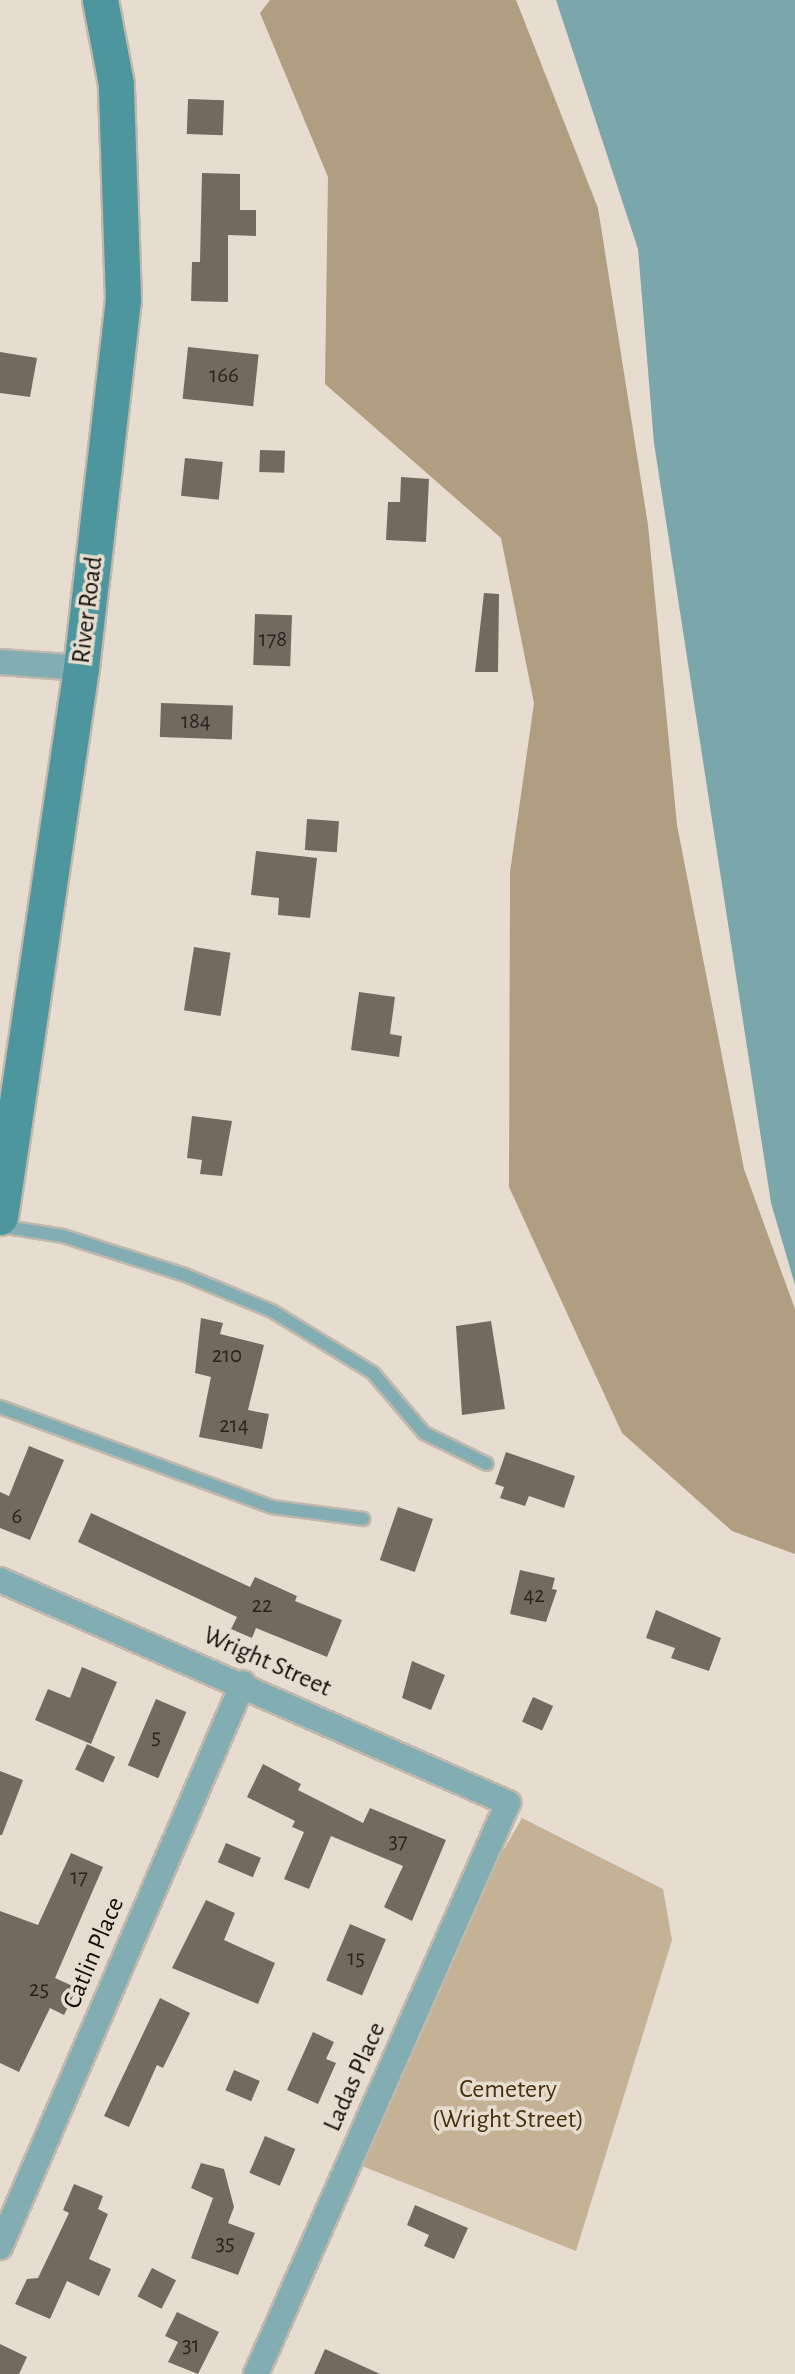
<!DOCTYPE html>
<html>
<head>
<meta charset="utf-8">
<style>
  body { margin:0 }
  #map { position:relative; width:795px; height:2374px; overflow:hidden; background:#e6ddd0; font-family:"Alegreya Sans",sans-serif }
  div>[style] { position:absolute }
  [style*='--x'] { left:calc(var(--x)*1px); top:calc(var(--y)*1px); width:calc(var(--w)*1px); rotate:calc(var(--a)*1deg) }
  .green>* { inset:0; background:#c5b193 }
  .forest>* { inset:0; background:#b19e80 }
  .water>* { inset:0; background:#7ba6ab }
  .building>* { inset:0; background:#726a5e; transform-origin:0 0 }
  .roads { filter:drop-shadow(2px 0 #c0b8ac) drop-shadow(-2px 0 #c0b8ac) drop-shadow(0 2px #c0b8ac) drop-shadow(0 -2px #c0b8ac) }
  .service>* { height:12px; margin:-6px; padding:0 6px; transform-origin:6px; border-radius:6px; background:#82aeb3 }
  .minor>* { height:24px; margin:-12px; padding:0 12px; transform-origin:12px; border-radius:12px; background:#82aeb3 }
  .secondary>* { height:35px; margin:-17.5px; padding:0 17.5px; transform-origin:17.5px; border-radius:17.5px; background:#4e969d }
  span { translate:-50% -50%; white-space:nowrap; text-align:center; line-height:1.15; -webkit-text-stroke:7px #e6ddd0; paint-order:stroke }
  .number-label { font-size:23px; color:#29251e }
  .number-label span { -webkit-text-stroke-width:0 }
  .street-label { font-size:26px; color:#110e09 }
  .park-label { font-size:26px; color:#463109 }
</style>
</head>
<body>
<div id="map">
  <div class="green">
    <div style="clip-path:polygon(522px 1818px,663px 1889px,672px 1940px,576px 2251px,362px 2166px,496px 1863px)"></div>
  </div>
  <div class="forest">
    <div style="clip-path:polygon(270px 0,516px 0,598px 208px,648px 525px,677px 825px,744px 1169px,795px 1309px,795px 1554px,732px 1531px,622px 1433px,509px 1187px,510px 872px,534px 703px,501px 538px,325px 384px,328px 177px,260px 13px)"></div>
  </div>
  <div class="water">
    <div style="clip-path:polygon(556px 0,795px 0,795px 1285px,771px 1203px,654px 443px,638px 249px)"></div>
  </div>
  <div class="building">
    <div style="left:188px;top:99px;width:36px;height:35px;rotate:2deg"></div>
    <div style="clip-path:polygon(202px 173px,240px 174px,240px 210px,256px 210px,256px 236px,228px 235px,228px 302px,191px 301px,192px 262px,200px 262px)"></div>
    <div style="left:188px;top:347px;width:71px;height:52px;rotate:6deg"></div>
    <div style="clip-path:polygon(0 352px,37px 358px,30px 397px,0 393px)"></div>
    <div style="left:260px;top:450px;width:25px;height:22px;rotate:2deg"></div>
    <div style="left:185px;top:458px;width:38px;height:38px;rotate:6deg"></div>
    <div style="clip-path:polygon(401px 477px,429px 479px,426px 542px,386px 540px,388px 502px,400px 502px)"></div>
    <div style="clip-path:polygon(484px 593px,499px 594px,498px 672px,475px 672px)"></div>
    <div style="left:255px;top:614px;width:37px;height:51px;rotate:2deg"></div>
    <div style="left:161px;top:703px;width:72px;height:34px;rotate:2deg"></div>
    <div style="left:307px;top:819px;width:32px;height:31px;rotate:4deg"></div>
    <div style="clip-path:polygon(256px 851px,317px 858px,310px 918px,278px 915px,279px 898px,251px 895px)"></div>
    <div style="left:194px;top:947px;width:37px;height:64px;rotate:9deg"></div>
    <div style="clip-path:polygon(359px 992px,395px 997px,390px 1034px,402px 1036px,399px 1057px,351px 1050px)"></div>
    <div style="clip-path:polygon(192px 1116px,232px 1121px,222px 1176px,200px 1174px,202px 1160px,187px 1158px)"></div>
    <div style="clip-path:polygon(201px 1318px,223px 1323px,220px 1334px,264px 1345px,248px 1410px,269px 1414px,262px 1449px,199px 1437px,211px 1377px,195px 1373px)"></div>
    <div style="clip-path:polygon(491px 1321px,505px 1409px,462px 1415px,456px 1326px)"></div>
    <div style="clip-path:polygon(29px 1446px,64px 1460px,30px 1540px,0 1528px,0 1492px,9px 1496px)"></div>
    <div style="clip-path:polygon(506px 1452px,575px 1476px,564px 1508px,529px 1496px,525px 1506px,500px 1498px,504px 1487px,495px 1484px)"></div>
    <div style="left:398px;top:1507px;width:37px;height:56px;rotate:19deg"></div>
    <div style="clip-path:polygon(91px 1513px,250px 1587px,255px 1577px,297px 1596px,295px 1601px,342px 1620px,327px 1657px,256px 1628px,252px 1638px,231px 1629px,237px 1617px,78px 1542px)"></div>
    <div style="clip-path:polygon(520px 1570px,555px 1578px,552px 1589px,557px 1590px,546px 1622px,510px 1614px)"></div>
    <div style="clip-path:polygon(656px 1610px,721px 1638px,709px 1671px,671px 1658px,675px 1648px,646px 1638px)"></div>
    <div style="clip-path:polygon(412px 1661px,445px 1675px,431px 1710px,402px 1698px)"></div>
    <div style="clip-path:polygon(82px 1667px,117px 1682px,91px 1744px,35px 1720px,48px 1689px,70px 1698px)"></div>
    <div style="left:533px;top:1697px;width:22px;height:27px;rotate:24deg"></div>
    <div style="left:156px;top:1699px;width:33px;height:72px;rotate:23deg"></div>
    <div style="left:87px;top:1744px;width:31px;height:28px;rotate:25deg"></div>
    <div style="clip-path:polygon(263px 1764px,301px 1784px,298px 1790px,363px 1823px,370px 1808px,446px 1840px,412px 1921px,384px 1907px,403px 1866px,331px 1836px,309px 1889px,284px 1879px,304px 1832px,292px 1827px,295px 1821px,247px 1797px)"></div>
    <div style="clip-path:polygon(0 1771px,23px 1780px,2px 1835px,0 1835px)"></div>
    <div style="left:226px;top:1843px;width:38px;height:21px;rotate:23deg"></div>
    <div style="clip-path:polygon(71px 1853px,103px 1867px,55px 1978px,77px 1988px,64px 2015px,50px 2008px,19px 2072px,0 2063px,0 1911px,38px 1925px)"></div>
    <div style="clip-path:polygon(206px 1900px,235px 1913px,224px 1940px,275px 1963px,258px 2004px,172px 1968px)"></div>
    <div style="left:350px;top:1924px;width:39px;height:61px;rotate:23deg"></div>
    <div style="clip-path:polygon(160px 1998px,190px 2013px,163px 2068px,157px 2065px,129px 2127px,104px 2116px)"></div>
    <div style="clip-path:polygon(313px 2032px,334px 2042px,326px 2059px,336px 2063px,318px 2104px,287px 2090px)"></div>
    <div style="left:234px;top:2070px;width:28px;height:22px;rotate:23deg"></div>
    <div style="left:265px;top:2136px;width:33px;height:40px;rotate:23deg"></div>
    <div style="clip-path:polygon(201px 2163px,224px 2169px,234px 2207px,228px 2223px,255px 2233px,238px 2275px,191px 2258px,213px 2198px,191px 2188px)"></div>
    <div style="clip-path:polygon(74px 2184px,103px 2196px,98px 2209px,108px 2214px,89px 2259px,111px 2269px,99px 2296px,67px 2281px,50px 2319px,15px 2304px,27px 2279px,38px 2278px,69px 2213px,63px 2210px)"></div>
    <div style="clip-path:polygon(415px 2205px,468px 2228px,454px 2259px,424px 2246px,429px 2235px,407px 2225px)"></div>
    <div style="left:152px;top:2268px;width:27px;height:32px;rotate:27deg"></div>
    <div style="clip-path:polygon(177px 2312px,219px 2332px,198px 2374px,168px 2362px,178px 2342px,165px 2336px)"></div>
    <div style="clip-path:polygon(0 2344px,27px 2357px,19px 2374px,0 2374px)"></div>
    <div style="clip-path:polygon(325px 2349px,380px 2374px,314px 2374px)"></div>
  </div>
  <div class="roads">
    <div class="service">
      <div style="--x:0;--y:1226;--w:64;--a:9"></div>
      <div style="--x:63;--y:1236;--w:128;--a:17.7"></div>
      <div style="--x:185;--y:1275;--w:94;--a:22.5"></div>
      <div style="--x:272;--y:1311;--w:119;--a:31.5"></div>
      <div style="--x:373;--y:1373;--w:79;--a:49.6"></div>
      <div style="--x:424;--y:1433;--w:70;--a:26.2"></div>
      <div style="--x:0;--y:1407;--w:290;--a:20.2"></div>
      <div style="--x:272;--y:1507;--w:92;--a:7.5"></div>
    </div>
    <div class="minor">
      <div style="--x:0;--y:662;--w:81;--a:4.2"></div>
      <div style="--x:0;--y:1580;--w:555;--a:23.7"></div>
      <div style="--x:508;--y:1803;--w:624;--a:113.81"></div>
      <div style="--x:0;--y:2247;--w:614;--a:-66.69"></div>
    </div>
    <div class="secondary">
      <div style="--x:0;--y:1217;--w:555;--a:-81.61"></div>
      <div style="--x:81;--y:668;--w:370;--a:-83.5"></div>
      <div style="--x:123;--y:300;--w:216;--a:-91.9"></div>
      <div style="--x:116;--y:84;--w:86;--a:-100.8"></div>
    </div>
  </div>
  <div class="number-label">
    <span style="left:224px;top:376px">166</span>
    <span style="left:273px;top:640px">178</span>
    <span style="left:196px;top:722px">184</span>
    <span style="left:227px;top:1356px">210</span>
    <span style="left:234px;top:1426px">214</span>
    <span style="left:17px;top:1517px">6</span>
    <span style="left:534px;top:1596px">42</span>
    <span style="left:262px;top:1606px">22</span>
    <span style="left:156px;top:1738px">5</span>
    <span style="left:398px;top:1842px">37</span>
    <span style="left:79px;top:1878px">17</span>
    <span style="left:356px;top:1959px">15</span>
    <span style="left:39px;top:1990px">25</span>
    <span style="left:225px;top:2244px">35</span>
    <span style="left:191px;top:2346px">31</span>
  </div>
  <div class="street-label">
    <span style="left:88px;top:610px;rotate:-83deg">River Road</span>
    <span style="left:267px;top:1662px;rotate:24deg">Wright Street</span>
    <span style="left:94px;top:1953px;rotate:-67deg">Catlin Place</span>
    <span style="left:355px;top:2077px;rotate:-66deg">Ladas Place</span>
  </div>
  <div class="park-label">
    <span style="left:508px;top:2105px">Cemetery<br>(Wright Street)</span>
  </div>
</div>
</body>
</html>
